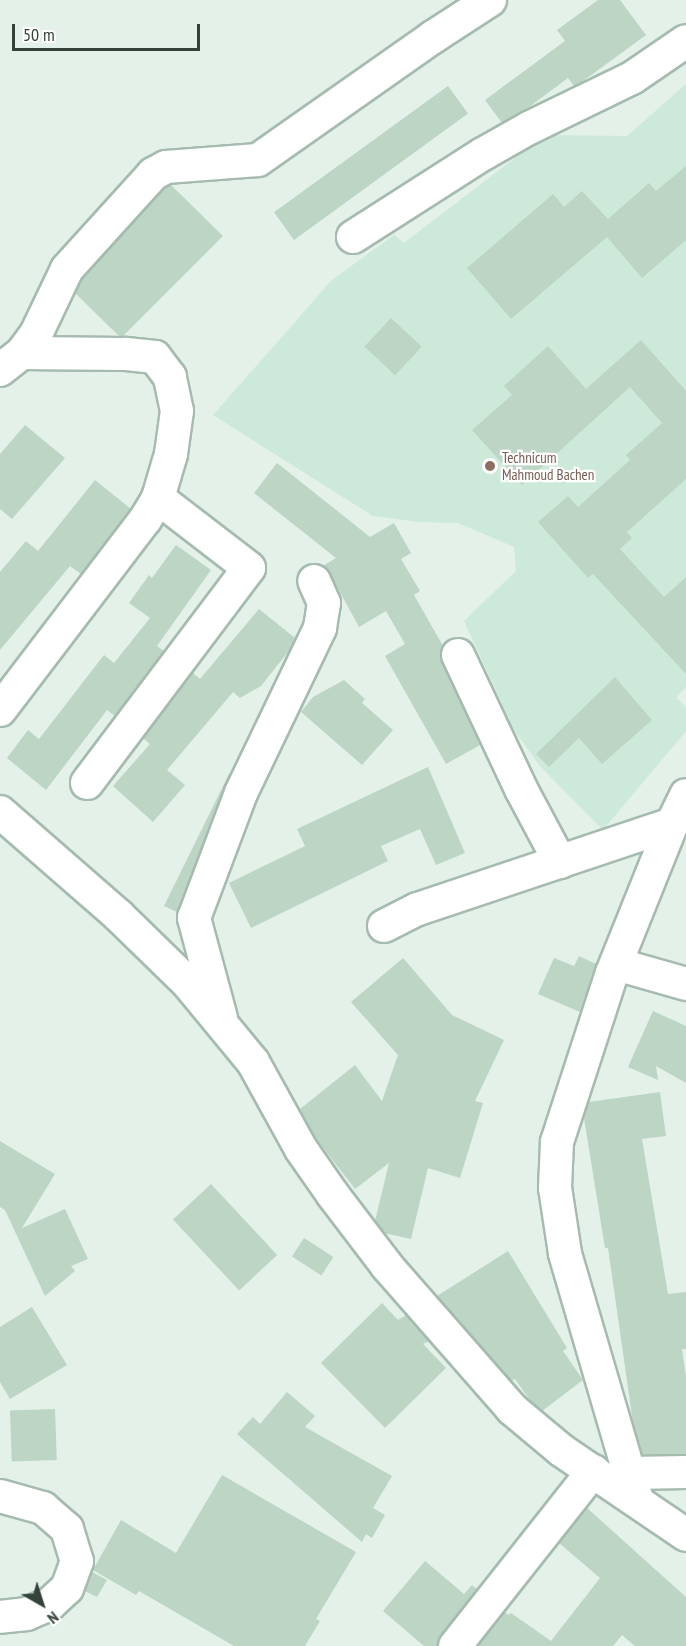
<!DOCTYPE html>
<html>
<head>
<meta charset="utf-8">
<style>
  body { margin:0 }
  #map { position:relative; width:686px; height:1646px; overflow:hidden; background:#e3f1e9; font-family:"PT Sans Narrow",sans-serif }
  div>[style] { position:absolute }
  [style*='--x'] { left:calc(var(--x)*1px); top:calc(var(--y)*1px); width:calc(var(--w)*1px); rotate:calc(var(--a)*1deg) }
  .education>* { inset:0; background:#cde9da }
  .building>* { inset:0; background:#bcd5c5; transform-origin:0 0 }
  .roads { filter:drop-shadow(2px 0 #a6bbaf) drop-shadow(-2px 0 #a6bbaf) drop-shadow(0 2px #a6bbaf) drop-shadow(0 -2px #a6bbaf) }
  .minor>* { height:32px; margin:-16px; padding:0 16px; transform-origin:16px; border-radius:16px; background:#fff }
  .dots>* { width:16px; height:16px; translate:-50% -50%; box-sizing:border-box; border:3px solid #fff; border-radius:50% }
  span { translate:-50% -50%; white-space:nowrap; text-align:center; line-height:1.15; -webkit-text-stroke:4.5px #fff; paint-order:stroke }
  .education-label { font-size:15px; color:#785e54 }
  .left { translate:0 -50%; text-align:left }
  .north { position:absolute; left:12px; top:1574px; width:60px; height:60px; -webkit-text-stroke:4px #fff; paint-order:stroke; rotate:141deg; font-size:16px; font-weight:700; line-height:24px; text-align:center; color:#344239 }
  .north::after { content:''; display:block; margin:auto; width:21px; height:27px; background:#344239; clip-path:polygon(50% 0,100% 100%,50% 72%,0 100%) }
  .scale { position:absolute; left:12px; top:24px; width:188px; height:27px; box-sizing:border-box; border:3px solid #344239; border-top:0; padding-left:8px; font-size:18px; line-height:21px; white-space:nowrap; color:#344239; -webkit-text-stroke:4px #fff; paint-order:stroke }
</style>
</head>
<body>
<div id="map">
  <div class="education">
    <div style="clip-path:polygon(686px 84px,686px 687px,676px 698px,686px 707px,686px 731px,603px 830px,540px 766px,514px 730px,464px 621px,516px 571px,514px 547px,458px 523px,419px 522px,373px 516px,213px 415px,332px 280px,394px 235px,404px 243px,545px 135px,627px 136px)"></div>
  </div>
  <div class="building">
    <div style="clip-path:polygon(598px 0,620px 0,646px 35px,579px 84px,574px 86px,568px 78px,525px 110px,502px 123px,485px 100px,565px 41px,557px 30px)"></div>
    <div style="left:448px;top:86px;width:34px;height:215px;rotate:54deg"></div>
    <div style="clip-path:polygon(686px 166px,686px 240px,642px 278px,607px 237px,511px 319px,467px 268px,553px 194px,564px 207px,582px 191px,608px 219px,649px 183px,656px 191px)"></div>
    <div style="clip-path:polygon(171px 185px,223px 236px,123px 336px,119px 336px,75px 293px,82px 279px,164px 188px)"></div>
    <div style="left:391px;top:318px;width:42px;height:39px;rotate:43deg"></div>
    <div style="clip-path:polygon(641px 340px,686px 391px,686px 479px,627px 532px,632px 538px,620px 549px,664px 597px,686px 577px,686px 674px,593px 574px,588px 578px,538px 522px,568px 496px,578px 507px,630px 460px,626px 455px,662px 423px,630px 387px,522px 485px,472px 430px,512px 395px,504px 386px,548px 346px,586px 389px)"></div>
    <div style="clip-path:polygon(25px 425px,65px 458px,12px 519px,0 509px,0 454px)"></div>
    <div style="clip-path:polygon(277px 463px,370px 537px,394px 523px,411px 553px,401px 559px,420px 591px,414px 595px,443px 646px,440px 654px,442px 663px,480px 745px,446px 764px,385px 656px,405px 644px,386px 611px,359px 627px,330px 574px,323px 566px,336px 558px,254px 493px)"></div>
    <div style="clip-path:polygon(95px 480px,131px 509px,81px 574px,70px 566px,0 650px,0 572px,26px 541px,38px 551px)"></div>
    <div style="clip-path:polygon(176px 545px,211px 570px,157px 646px,164px 651px,115px 716px,107px 710px,46px 790px,7px 758px,28px 730px,39px 739px,104px 655px,114px 663px,150px 618px,129px 603px,149px 575px,152px 578px)"></div>
    <div style="clip-path:polygon(259px 609px,295px 638px,288px 652px,261px 686px,240px 698px,233px 692px,167px 770px,185px 785px,153px 822px,113px 786px,150px 744px,143px 738px,193px 673px,200px 679px)"></div>
    <div style="clip-path:polygon(615px 677px,652px 720px,602px 764px,579px 738px,549px 767px,536px 754px)"></div>
    <div style="clip-path:polygon(344px 680px,365px 699px,362px 703px,393px 730px,362px 765px,301px 712px,313px 697px)"></div>
    <div style="clip-path:polygon(428px 767px,465px 853px,436px 865px,420px 829px,381px 846px,388px 861px,251px 928px,229px 883px,305px 846px,297px 829px)"></div>
    <div style="clip-path:polygon(229px 774px,230px 774px,177px 912px,164px 906px)"></div>
    <div style="clip-path:polygon(579px 956px,596px 964px,580px 1012px,538px 994px,554px 958px,574px 966px)"></div>
    <div style="clip-path:polygon(403px 958px,452px 1015px,504px 1040px,475px 1101px,483px 1103px,460px 1178px,428px 1168px,411px 1239px,384px 1233px,375px 1221px,389px 1163px,355px 1189px,314px 1136px,300px 1109px,355px 1065px,382px 1101px,398px 1055px,351px 1002px)"></div>
    <div style="clip-path:polygon(653px 1011px,686px 1026px,686px 1083px,656px 1066px,658px 1080px,628px 1067px)"></div>
    <div style="clip-path:polygon(660px 1092px,666px 1136px,642px 1139px,668px 1294px,686px 1292px,686px 1349px,682px 1349px,686px 1377px,686px 1454px,643px 1455px,633px 1423px,608px 1248px,605px 1248px,584px 1118px,589px 1102px)"></div>
    <div style="clip-path:polygon(0 1141px,55px 1174px,22px 1228px,65px 1209px,88px 1259px,71px 1266px,75px 1271px,45px 1296px,5px 1210px,0 1207px)"></div>
    <div style="left:211px;top:1184px;width:97px;height:52px;rotate:47deg"></div>
    <div style="left:304px;top:1238px;width:35px;height:22px;rotate:33deg"></div>
    <div style="clip-path:polygon(508px 1251px,567px 1348px,563px 1351px,583px 1380px,542px 1411px,532px 1403px,515px 1379px,511px 1381px,437px 1296px)"></div>
    <div style="clip-path:polygon(382px 1303px,398px 1320px,406px 1315px,429px 1341px,423px 1344px,446px 1368px,385px 1428px,321px 1363px)"></div>
    <div style="clip-path:polygon(32px 1307px,67px 1365px,10px 1399px,0 1382px,0 1327px)"></div>
    <div style="clip-path:polygon(287px 1392px,315px 1416px,305px 1427px,392px 1476px,373px 1508px,385px 1515px,372px 1538px,366px 1534px,362px 1542px,237px 1434px,253px 1417px,260px 1424px)"></div>
    <div style="left:55px;top:1409px;width:51px;height:45px;rotate:88deg"></div>
    <div style="clip-path:polygon(222px 1475px,356px 1552px,316px 1619px,320px 1621px,305px 1646px,234px 1646px,139px 1591px,136px 1595px,93px 1570px,121px 1520px,176px 1553px)"></div>
    <div style="clip-path:polygon(587px 1508px,686px 1597px,686px 1646px,635px 1646px,622px 1635px,613px 1646px,478px 1646px,505px 1612px,508px 1615px,511px 1613px,551px 1641px,600px 1578px,559px 1543px)"></div>
    <div style="clip-path:polygon(425px 1561px,464px 1594px,472px 1585px,477px 1589px,441px 1635px,437px 1646px,424px 1646px,383px 1611px)"></div>
    <div style="clip-path:polygon(92px 1572px,107px 1580px,97px 1597px,85px 1591px)"></div>
  </div>
  <div class="roads">
    <div class="minor">
      <div style="--x:353;--y:237;--w:154;--a:-32.6"></div>
      <div style="--x:483;--y:154;--w:53;--a:-29.5"></div>
      <div style="--x:529;--y:128;--w:114;--a:-25.9"></div>
      <div style="--x:632;--y:78;--w:65;--a:-34.4"></div>
      <div style="--x:0;--y:370;--w:28;--a:-38"></div>
      <div style="--x:22;--y:353;--w:24;--a:-54"></div>
      <div style="--x:36;--y:334;--w:72;--a:-64.5"></div>
      <div style="--x:67;--y:269;--w:128;--a:-47.8"></div>
      <div style="--x:153;--y:174;--w:15;--a:-28"></div>
      <div style="--x:166;--y:167;--w:92;--a:-4.4"></div>
      <div style="--x:258;--y:160;--w:214;--a:-35.1"></div>
      <div style="--x:433;--y:37;--w:68;--a:-33"></div>
      <div style="--x:458;--y:655;--w:148;--a:64.8"></div>
      <div style="--x:521;--y:789;--w:83;--a:61.9"></div>
      <div style="--x:0;--y:710;--w:239;--a:-52.7"></div>
      <div style="--x:145;--y:520;--w:26;--a:-59"></div>
      <div style="--x:158;--y:498;--w:46;--a:-73.5"></div>
      <div style="--x:171;--y:454;--w:43;--a:-82.1"></div>
      <div style="--x:177;--y:411;--w:35;--a:-102"></div>
      <div style="--x:170;--y:377;--w:25;--a:-127"></div>
      <div style="--x:155;--y:357;--w:31;--a:-174"></div>
      <div style="--x:124;--y:354;--w:102;--a:-179.4"></div>
      <div style="--x:87;--y:783;--w:269;--a:-53"></div>
      <div style="--x:249;--y:568;--w:115;--a:-142.4"></div>
      <div style="--x:0;--y:812;--w:157;--a:41.1"></div>
      <div style="--x:118;--y:915;--w:96;--a:44.2"></div>
      <div style="--x:187;--y:982;--w:104;--a:50.5"></div>
      <div style="--x:253;--y:1062;--w:99;--a:61.1"></div>
      <div style="--x:301;--y:1149;--w:56;--a:55.2"></div>
      <div style="--x:333;--y:1195;--w:89;--a:52.7"></div>
      <div style="--x:387;--y:1266;--w:190;--a:48.8"></div>
      <div style="--x:512;--y:1409;--w:64;--a:39.9"></div>
      <div style="--x:561;--y:1450;--w:151;--a:34.2"></div>
      <div style="--x:384;--y:926;--w:38;--a:-27"></div>
      <div style="--x:418;--y:909;--w:268;--a:-18.5"></div>
      <div style="--x:616;--y:964;--w:73;--a:15.9"></div>
      <div style="--x:221;--y:1018;--w:104;--a:-105.1"></div>
      <div style="--x:194;--y:918;--w:134;--a:-69.4"></div>
      <div style="--x:241;--y:793;--w:183;--a:-64.4"></div>
      <div style="--x:320;--y:628;--w:25;--a:-81"></div>
      <div style="--x:324;--y:603;--w:24;--a:-114"></div>
      <div style="--x:629;--y:1473;--w:57;--a:-1"></div>
      <div style="--x:0;--y:1496;--w:45;--a:15.6"></div>
      <div style="--x:43;--y:1508;--w:32;--a:41"></div>
      <div style="--x:67;--y:1529;--w:34;--a:73"></div>
      <div style="--x:77;--y:1561;--w:29;--a:110"></div>
      <div style="--x:67;--y:1588;--w:23;--a:137"></div>
      <div style="--x:50;--y:1604;--w:25;--a:157"></div>
      <div style="--x:27;--y:1614;--w:27;--a:174"></div>
      <div style="--x:637;--y:1500;--w:257;--a:-106.3"></div>
      <div style="--x:565;--y:1253;--w:66;--a:-98.7"></div>
      <div style="--x:555;--y:1188;--w:46;--a:-87.5"></div>
      <div style="--x:557;--y:1142;--w:178;--a:-72"></div>
      <div style="--x:612;--y:973;--w:161;--a:-68.1"></div>
      <div style="--x:672;--y:824;--w:32;--a:-64"></div>
      <div style="--x:455;--y:1646;--w:223;--a:-51.7"></div>
    </div>
  </div>
  <div class="dots">
    <div style="left:490px;top:466px;background:#8d6e63"></div>
  </div>
  <div class="education-label">
    <span class="left" style="left:502px;top:466px">Technicum<br>Mahmoud Bachen</span>
  </div>
  <div class="north">N</div>
  <div class="scale">50 m</div>
</div>
</body>
</html>
